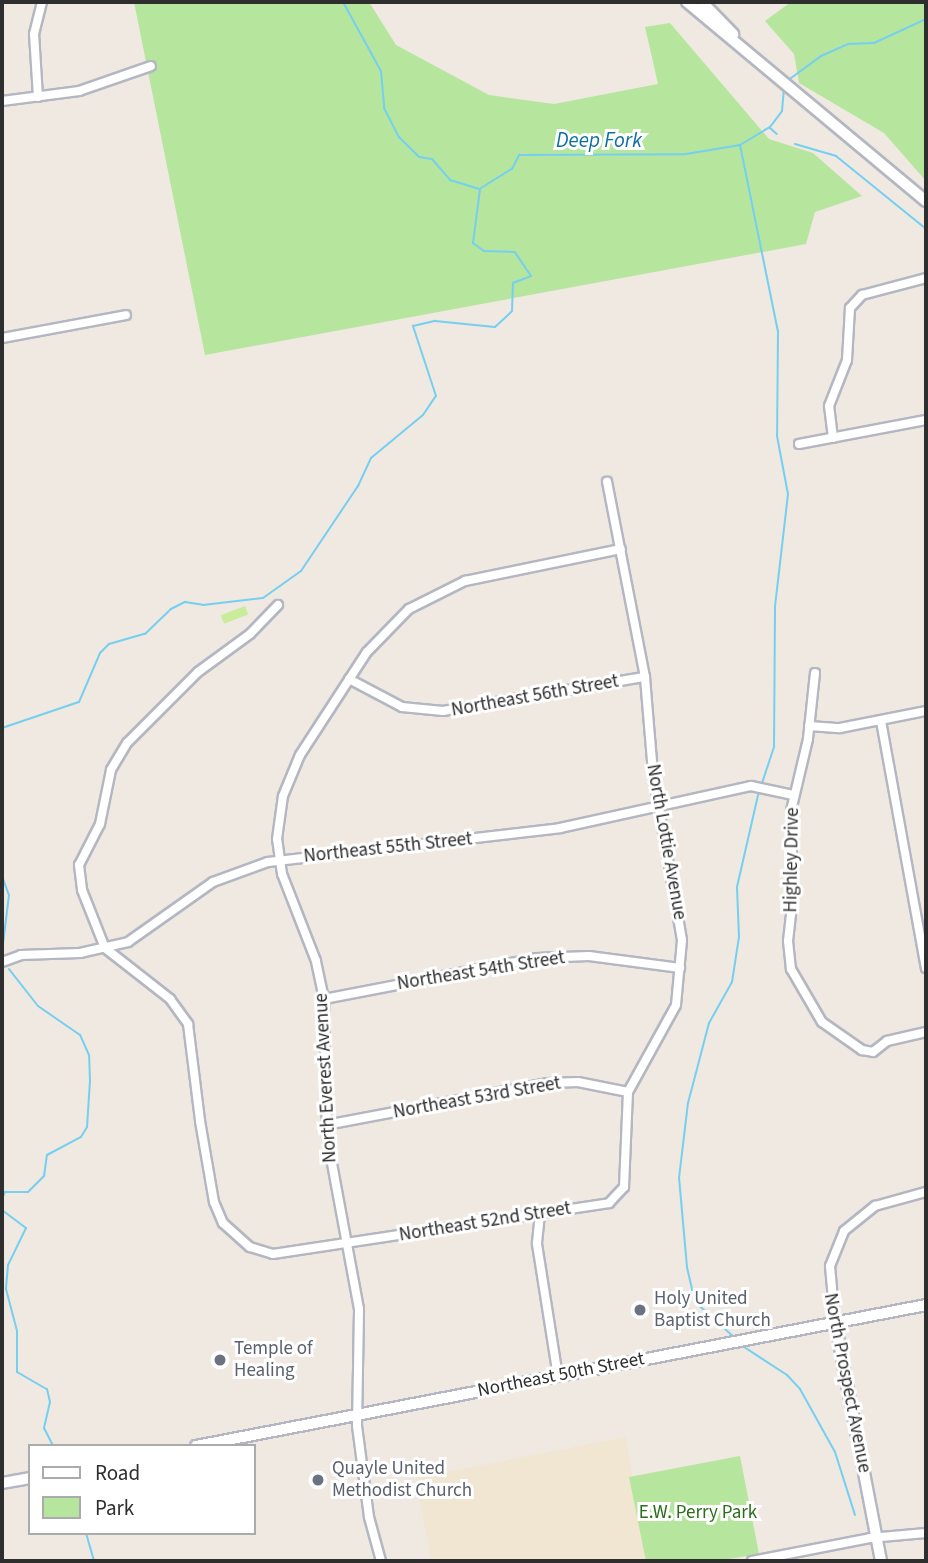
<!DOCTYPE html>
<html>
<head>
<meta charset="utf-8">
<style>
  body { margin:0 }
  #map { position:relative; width:928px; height:1563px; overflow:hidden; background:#efe9e1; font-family:"Source Sans 3",sans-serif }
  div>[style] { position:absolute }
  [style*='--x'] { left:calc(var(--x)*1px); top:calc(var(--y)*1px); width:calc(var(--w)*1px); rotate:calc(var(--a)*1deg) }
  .education>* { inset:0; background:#f0e6d1 }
  .green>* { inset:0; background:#b6e59e }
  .pitch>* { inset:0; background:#c9ec9a; transform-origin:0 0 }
  .stream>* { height:2px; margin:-1px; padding:0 1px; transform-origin:1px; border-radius:1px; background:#75cff0 }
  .roads { filter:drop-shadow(2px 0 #b4b7c1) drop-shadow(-2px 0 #b4b7c1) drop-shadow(0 2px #b4b7c1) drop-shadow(0 -2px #b4b7c1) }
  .minor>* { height:8px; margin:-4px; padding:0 4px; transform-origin:4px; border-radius:4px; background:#fff }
  .tertiary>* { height:10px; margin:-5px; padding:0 5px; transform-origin:5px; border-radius:5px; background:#fff }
  .dots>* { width:19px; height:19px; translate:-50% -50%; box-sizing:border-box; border:4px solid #fff; border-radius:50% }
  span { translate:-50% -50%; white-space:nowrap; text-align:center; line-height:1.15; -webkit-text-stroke:6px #fff; paint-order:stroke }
  .street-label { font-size:19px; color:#2e2e2e }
  .worship-label { font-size:19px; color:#5b616d }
  .left { translate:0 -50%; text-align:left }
  .park-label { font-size:19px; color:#2c6e1b }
  .water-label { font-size:21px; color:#0d6fa3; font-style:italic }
  .frame { position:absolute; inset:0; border:4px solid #2e2e2e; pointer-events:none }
  .legend { position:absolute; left:28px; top:1444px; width:228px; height:91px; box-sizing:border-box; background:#fff; border:2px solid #ababab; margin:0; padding:9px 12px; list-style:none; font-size:21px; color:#2e2e2e }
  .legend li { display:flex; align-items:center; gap:14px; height:35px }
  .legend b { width:35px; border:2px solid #ababab }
</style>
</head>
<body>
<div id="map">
  <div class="education">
    <div style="clip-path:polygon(626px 1437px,646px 1561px,431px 1561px,416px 1478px)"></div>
  </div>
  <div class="green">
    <div style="clip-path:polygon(134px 2px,369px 2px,396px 45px,489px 95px,554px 104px,658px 84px,645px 27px,670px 23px,769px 139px,813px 153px,862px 196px,815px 212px,806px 244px,205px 355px)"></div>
    <div style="clip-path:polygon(791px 2px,926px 2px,926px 181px,884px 133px,799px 83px,794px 54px,765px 21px)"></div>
    <div style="clip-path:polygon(740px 1456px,759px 1554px,717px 1561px,646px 1561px,629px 1477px)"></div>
  </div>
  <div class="pitch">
    <div style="left:245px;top:606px;width:9px;height:26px;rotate:69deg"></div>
  </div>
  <div class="stream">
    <div style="--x:240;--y:2;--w:21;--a:0"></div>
    <div style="--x:343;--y:2;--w:79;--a:61.2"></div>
    <div style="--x:381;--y:71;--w:37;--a:85"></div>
    <div style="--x:384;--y:108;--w:33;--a:63"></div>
    <div style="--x:399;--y:137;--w:28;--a:45"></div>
    <div style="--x:419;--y:157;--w:13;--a:9"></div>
    <div style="--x:432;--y:159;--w:28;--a:49"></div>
    <div style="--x:450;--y:180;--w:30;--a:17"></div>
    <div style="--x:787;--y:81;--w:42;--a:-36.3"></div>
    <div style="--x:821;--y:56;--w:30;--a:-24"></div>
    <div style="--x:848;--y:44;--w:26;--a:-2"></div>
    <div style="--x:874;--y:43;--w:57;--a:-24.8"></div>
    <div style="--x:770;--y:128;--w:9;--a:41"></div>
    <div style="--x:795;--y:144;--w:43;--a:16.3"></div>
    <div style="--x:836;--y:156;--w:116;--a:39"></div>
    <div style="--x:740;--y:145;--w:190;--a:78.5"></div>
    <div style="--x:778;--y:331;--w:105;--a:90.5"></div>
    <div style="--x:777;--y:436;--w:59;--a:79.3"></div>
    <div style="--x:788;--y:494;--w:114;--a:96.6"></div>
    <div style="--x:775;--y:607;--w:140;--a:90.4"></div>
    <div style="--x:774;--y:747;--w:41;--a:108.4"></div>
    <div style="--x:481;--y:188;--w:36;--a:-32"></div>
    <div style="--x:512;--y:169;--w:16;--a:-63"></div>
    <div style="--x:519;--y:155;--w:167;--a:-0.3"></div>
    <div style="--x:686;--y:154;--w:55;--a:-9.5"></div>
    <div style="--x:740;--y:145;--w:35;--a:-31"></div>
    <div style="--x:770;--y:127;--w:20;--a:-53"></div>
    <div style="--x:782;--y:111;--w:21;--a:-85"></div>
    <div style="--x:2;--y:728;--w:81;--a:-18.7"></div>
    <div style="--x:79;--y:702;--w:53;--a:-66.8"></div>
    <div style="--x:100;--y:653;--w:13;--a:-45"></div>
    <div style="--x:109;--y:644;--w:37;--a:-16"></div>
    <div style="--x:145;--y:634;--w:36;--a:-44"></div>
    <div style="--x:171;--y:609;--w:16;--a:-27"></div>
    <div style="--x:185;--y:602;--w:18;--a:9"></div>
    <div style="--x:203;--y:605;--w:60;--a:-6.7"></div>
    <div style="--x:263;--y:598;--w:47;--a:-35.4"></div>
    <div style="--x:301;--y:571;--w:102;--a:-56.2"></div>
    <div style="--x:358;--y:486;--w:31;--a:-65"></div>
    <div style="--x:371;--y:458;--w:67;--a:-39.6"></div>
    <div style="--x:423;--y:415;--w:23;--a:-56"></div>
    <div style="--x:436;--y:396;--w:74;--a:-108.2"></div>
    <div style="--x:413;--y:326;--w:23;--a:-13"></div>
    <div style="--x:435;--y:321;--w:60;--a:5.7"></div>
    <div style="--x:495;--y:327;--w:23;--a:-43"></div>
    <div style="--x:512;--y:311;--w:28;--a:-88"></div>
    <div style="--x:513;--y:283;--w:19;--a:-21"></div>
    <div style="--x:531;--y:276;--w:29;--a:-124"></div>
    <div style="--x:515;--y:252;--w:31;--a:-178"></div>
    <div style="--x:484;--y:251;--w:14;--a:-144"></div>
    <div style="--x:473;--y:243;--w:54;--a:-82.6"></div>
    <div style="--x:2;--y:876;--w:20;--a:70"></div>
    <div style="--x:9;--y:895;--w:57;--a:97"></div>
    <div style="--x:2;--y:1198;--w:7;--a:-63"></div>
    <div style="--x:5;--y:1192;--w:23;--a:0"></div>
    <div style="--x:28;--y:1192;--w:23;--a:-45"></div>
    <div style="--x:44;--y:1176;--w:21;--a:-82"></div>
    <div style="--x:47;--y:1155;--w:38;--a:-28"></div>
    <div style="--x:81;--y:1137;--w:12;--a:-59"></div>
    <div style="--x:87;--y:1127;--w:46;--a:-86.3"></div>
    <div style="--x:90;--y:1081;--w:26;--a:-92"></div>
    <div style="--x:89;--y:1055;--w:22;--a:-114"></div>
    <div style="--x:80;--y:1035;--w:51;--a:-145.4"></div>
    <div style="--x:38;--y:1006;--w:47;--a:-128.1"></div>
    <div style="--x:2;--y:1210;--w:30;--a:37"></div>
    <div style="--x:26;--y:1228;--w:41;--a:115.9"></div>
    <div style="--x:8;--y:1265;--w:24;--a:95"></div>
    <div style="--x:6;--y:1289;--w:43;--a:75.3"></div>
    <div style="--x:17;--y:1331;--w:41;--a:90"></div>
    <div style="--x:17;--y:1372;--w:34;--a:30"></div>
    <div style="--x:47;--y:1389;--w:13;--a:77"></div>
    <div style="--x:50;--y:1402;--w:27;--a:103"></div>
    <div style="--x:44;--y:1428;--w:20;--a:63"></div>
    <div style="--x:735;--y:1338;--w:54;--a:-138"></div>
    <div style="--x:695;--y:1302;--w:36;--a:-103"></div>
    <div style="--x:687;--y:1267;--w:89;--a:-95.1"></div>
    <div style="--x:679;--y:1178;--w:76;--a:-83.2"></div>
    <div style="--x:688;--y:1103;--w:83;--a:-75.3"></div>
    <div style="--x:709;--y:1023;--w:47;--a:-60.7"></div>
    <div style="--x:732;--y:982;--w:46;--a:-81.2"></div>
    <div style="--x:739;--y:937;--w:50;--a:-92.3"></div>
    <div style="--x:737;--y:887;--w:98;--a:-77.1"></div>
    <div style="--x:741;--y:1345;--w:55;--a:33.1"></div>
    <div style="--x:787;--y:1375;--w:19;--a:47"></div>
    <div style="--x:800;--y:1389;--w:72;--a:60.9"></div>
    <div style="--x:835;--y:1452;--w:66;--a:72.4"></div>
    <div style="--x:86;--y:1533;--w:29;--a:74"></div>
  </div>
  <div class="roads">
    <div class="minor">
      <div style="--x:38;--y:97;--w:63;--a:-93.6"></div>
      <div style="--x:34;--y:34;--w:33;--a:-76"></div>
      <div style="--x:2;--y:101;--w:78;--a:-7.4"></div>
      <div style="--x:79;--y:91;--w:76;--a:-19.1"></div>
      <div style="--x:2;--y:338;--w:126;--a:-10.5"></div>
      <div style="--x:833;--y:438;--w:32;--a:-97"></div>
      <div style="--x:829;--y:406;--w:49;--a:-68.6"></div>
      <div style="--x:847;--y:360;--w:52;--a:-86.7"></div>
      <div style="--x:850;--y:308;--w:18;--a:-47"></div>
      <div style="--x:862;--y:295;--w:66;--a:-14.9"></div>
      <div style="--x:799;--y:444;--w:129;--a:-10.7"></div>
      <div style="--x:278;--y:605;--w:40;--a:134"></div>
      <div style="--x:250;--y:634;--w:64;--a:143.8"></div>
      <div style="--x:198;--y:672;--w:100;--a:135"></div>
      <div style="--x:127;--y:743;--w:31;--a:121"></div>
      <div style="--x:111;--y:770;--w:55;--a:101.5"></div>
      <div style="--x:100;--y:824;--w:46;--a:117.1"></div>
      <div style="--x:79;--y:865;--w:25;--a:83"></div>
      <div style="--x:82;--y:890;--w:62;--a:68.4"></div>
      <div style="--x:105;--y:948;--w:83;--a:38.1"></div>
      <div style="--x:170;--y:999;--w:31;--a:54"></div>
      <div style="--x:188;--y:1024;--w:98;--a:82.9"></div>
      <div style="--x:200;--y:1121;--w:82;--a:80.2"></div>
      <div style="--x:214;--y:1202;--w:23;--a:67"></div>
      <div style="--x:223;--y:1223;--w:36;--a:42"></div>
      <div style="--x:250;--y:1247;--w:24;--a:17"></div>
      <div style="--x:273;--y:1254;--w:340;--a:-8.6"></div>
      <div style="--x:609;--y:1203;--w:22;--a:-47"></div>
      <div style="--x:624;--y:1187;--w:95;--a:-87.6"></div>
      <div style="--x:628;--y:1092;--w:99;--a:-61.1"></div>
      <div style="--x:676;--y:1005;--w:65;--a:-84.7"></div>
      <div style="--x:682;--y:940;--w:169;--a:-99.9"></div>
      <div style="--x:653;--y:773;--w:96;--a:-94.8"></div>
      <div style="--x:645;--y:677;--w:199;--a:-101"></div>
      <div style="--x:815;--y:673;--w:66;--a:96.1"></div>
      <div style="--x:808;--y:739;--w:74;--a:103.3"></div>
      <div style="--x:791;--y:811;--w:86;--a:88.7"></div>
      <div style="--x:793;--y:897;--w:44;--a:96.5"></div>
      <div style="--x:788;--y:941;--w:28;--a:84"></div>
      <div style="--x:791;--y:969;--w:61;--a:59.7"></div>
      <div style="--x:822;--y:1022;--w:49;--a:35"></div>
      <div style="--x:862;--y:1050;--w:11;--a:10"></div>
      <div style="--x:873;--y:1052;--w:18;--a:-38"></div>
      <div style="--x:887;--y:1041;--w:40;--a:-13"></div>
      <div style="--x:349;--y:679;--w:60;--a:27.8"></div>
      <div style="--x:402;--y:707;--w:41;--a:5.6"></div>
      <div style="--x:443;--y:711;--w:205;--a:-9.6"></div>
      <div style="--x:881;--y:721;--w:251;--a:79.7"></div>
      <div style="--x:809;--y:726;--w:31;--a:4"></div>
      <div style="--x:840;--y:728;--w:88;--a:-11.2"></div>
      <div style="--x:2;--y:962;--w:20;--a:-20"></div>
      <div style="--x:21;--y:955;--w:59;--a:-1.9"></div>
      <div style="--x:80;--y:953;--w:49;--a:-12.9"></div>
      <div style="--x:128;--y:942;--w:104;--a:-35.2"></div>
      <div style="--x:213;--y:882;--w:59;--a:-20"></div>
      <div style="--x:268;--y:862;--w:294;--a:-6.6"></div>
      <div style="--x:560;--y:828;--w:196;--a:-12.4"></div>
      <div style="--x:751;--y:786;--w:43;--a:12.1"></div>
      <div style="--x:324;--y:999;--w:217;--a:-10.9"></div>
      <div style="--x:537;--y:958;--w:52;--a:-2.2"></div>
      <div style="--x:589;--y:956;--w:92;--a:7.5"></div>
      <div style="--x:326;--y:1125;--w:226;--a:-10.7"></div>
      <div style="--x:548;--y:1083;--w:30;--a:-2"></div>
      <div style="--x:578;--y:1082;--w:51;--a:11.3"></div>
      <div style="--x:540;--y:1214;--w:30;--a:96"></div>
      <div style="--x:537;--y:1244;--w:134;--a:81"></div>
      <div style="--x:835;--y:1322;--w:56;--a:-95.1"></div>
      <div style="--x:830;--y:1266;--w:38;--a:-68"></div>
      <div style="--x:844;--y:1231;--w:40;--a:-39"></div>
      <div style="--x:875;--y:1206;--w:53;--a:-15.4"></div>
      <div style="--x:381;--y:1561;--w:46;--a:-105.3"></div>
      <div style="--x:369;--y:1517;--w:92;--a:-97.5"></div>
      <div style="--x:357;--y:1426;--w:117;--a:-89"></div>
      <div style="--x:359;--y:1309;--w:175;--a:-100.5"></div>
      <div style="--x:327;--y:1137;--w:138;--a:-91.2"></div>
      <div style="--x:324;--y:999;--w:39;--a:-102"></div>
      <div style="--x:316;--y:961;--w:93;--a:-111.3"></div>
      <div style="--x:282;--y:874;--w:35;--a:-98"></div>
      <div style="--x:277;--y:839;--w:43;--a:-82.1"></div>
      <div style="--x:283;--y:796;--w:44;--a:-67.5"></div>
      <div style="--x:300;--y:755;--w:123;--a:-57"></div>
      <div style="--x:367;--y:652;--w:60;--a:-45.7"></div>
      <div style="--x:409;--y:609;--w:63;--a:-26.6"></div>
      <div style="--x:465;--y:581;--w:159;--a:-11.6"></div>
      <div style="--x:752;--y:1561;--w:120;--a:-11"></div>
      <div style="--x:870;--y:1538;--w:56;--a:-5.1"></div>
    </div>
    <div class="tertiary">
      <div style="--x:687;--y:2;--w:311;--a:39.8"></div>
      <div style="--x:702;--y:2;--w:45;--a:45.9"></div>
      <div style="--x:835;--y:1322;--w:243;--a:79.1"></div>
      <div style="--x:196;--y:1446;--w:743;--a:-10.93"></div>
      <div style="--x:2;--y:1483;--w:28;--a:-10"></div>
    </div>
  </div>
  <div class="dots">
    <div style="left:640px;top:1310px;background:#6b7280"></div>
    <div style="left:220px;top:1360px;background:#6b7280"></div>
    <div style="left:318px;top:1480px;background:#6b7280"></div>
  </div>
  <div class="street-label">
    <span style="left:535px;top:696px;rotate:-10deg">Northeast 56th Street</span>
    <span style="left:666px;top:842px;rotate:80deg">North Lottie Avenue</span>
    <span style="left:388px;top:848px;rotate:-6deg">Northeast 55th Street</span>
    <span style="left:792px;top:860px;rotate:-89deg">Highley Drive</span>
    <span style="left:481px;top:971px;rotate:-9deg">Northeast 54th Street</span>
    <span style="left:326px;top:1078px;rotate:-93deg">North Everest Avenue</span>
    <span style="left:477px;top:1098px;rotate:-10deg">Northeast 53rd Street</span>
    <span style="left:485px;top:1222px;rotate:-9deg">Northeast 52nd Street</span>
    <span style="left:561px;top:1375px;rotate:-11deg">Northeast 50th Street</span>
    <span style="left:847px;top:1383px;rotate:79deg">North Prospect Avenue</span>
  </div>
  <div class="worship-label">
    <span class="left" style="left:654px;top:1310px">Holy United<br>Baptist Church</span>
    <span class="left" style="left:234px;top:1360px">Temple of<br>Healing</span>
    <span class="left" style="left:332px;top:1480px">Quayle United<br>Methodist Church</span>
  </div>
  <div class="park-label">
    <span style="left:698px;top:1513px">E.W. Perry Park</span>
  </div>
  <div class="water-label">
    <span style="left:599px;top:140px">Deep Fork</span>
  </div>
  <div class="frame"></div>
  <ul class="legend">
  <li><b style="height:9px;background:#fff"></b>Road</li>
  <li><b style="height:19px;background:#b6e59e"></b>Park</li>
  </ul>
</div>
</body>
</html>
